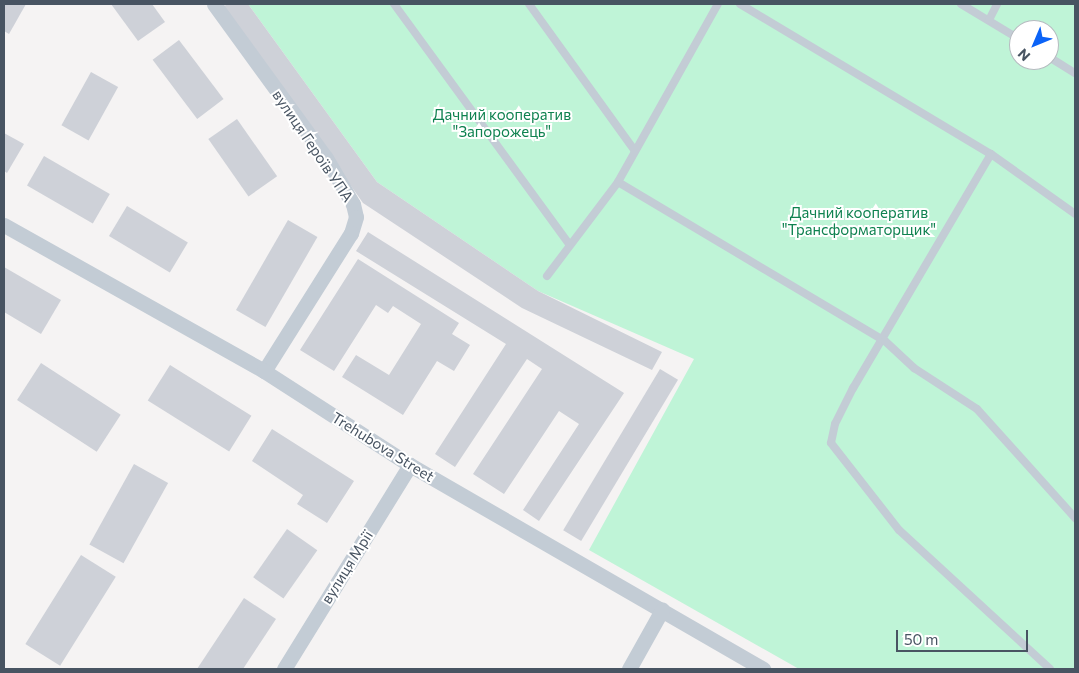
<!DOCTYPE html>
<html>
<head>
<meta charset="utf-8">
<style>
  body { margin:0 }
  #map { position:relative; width:1079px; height:673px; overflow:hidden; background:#f5f3f3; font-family:Commissioner,sans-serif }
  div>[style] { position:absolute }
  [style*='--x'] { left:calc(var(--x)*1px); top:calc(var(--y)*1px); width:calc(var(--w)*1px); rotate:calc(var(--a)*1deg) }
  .green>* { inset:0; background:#bff4d7 }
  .building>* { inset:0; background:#ced1d8; transform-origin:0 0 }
  .lane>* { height:8px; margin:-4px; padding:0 4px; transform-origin:4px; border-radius:4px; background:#c3ccd5 }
  .street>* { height:15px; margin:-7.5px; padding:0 7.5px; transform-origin:7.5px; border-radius:7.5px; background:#c3ccd5 }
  span { translate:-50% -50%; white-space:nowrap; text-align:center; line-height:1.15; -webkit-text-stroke:4px #fff; paint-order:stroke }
  .park-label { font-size:15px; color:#0f8250 }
  .street-label { font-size:15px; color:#485462 }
  .frame { position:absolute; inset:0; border:5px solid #485462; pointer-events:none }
  .north { position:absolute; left:1009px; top:20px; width:50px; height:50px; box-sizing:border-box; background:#fff; border:1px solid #b6bbc0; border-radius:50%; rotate:225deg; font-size:14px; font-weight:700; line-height:20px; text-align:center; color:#485462 }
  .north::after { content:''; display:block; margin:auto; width:18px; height:22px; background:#0b63f7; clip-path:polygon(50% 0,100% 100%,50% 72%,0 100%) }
  .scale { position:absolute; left:896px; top:630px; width:132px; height:22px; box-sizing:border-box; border:2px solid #485462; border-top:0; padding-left:6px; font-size:15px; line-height:18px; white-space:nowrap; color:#485462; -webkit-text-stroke:4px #fff; paint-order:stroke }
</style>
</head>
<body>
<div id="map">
  <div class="green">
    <div style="clip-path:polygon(evenodd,248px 4px,1075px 4px,1075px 669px,799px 669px,589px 550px,694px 359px,538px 291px,377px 182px,248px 4px,1019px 30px,1049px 30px,1049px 60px,1019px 60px,1019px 30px)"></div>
  </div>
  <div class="building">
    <div style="clip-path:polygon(4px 4px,26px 4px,9px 34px,4px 31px)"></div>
    <div style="clip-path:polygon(111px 4px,152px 4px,165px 22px,138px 41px)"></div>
    <div style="clip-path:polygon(228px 4px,248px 4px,377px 182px,538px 291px,662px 352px,652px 370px,522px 308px,363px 203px,224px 6px)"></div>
    <div style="left:179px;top:40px;width:74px;height:33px;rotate:53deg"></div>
    <div style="left:91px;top:72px;width:31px;height:61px;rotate:29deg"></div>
    <div style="left:237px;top:119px;width:70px;height:35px;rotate:55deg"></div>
    <div style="clip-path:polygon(4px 133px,24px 144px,7px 173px,4px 171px)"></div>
    <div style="left:44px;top:156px;width:76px;height:34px;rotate:30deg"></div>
    <div style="left:127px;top:206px;width:71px;height:35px;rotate:31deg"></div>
    <div style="left:288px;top:220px;width:34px;height:104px;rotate:30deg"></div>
    <div style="clip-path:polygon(368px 232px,624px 393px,539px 521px,523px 510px,579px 424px,559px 411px,504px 494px,473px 474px,542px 369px,527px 359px,455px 467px,435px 454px,506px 344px,356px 251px)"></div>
    <div style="clip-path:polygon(358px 259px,459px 323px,452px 334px,470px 345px,454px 371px,437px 361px,403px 415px,342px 377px,356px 355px,389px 375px,421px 324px,393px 306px,388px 313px,376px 305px,334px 371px,300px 350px)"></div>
    <div style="clip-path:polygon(4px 267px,61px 300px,41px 334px,4px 312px)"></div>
    <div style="left:41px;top:363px;width:95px;height:44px;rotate:33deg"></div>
    <div style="left:170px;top:365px;width:96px;height:42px;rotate:32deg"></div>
    <div style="left:660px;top:369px;width:21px;height:188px;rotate:31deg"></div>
    <div style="clip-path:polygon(272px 429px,354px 481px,327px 523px,297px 504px,303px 495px,252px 461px)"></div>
    <div style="left:134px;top:464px;width:39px;height:92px;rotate:29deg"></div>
    <div style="left:287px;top:529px;width:37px;height:59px;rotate:35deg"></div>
    <div style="left:81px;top:555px;width:41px;height:105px;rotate:32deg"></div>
    <div style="clip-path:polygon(244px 598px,276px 619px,243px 669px,197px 669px)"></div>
  </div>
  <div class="lane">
    <div style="--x:394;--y:4;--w:296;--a:53.9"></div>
    <div style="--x:529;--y:4;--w:181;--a:54.2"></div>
    <div style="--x:740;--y:4;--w:292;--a:30.9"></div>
    <div style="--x:991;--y:154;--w:103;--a:35.5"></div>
    <div style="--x:961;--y:4;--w:68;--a:31.1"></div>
    <div style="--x:989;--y:20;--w:18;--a:-63"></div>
    <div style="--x:1049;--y:57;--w:31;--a:32"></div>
    <div style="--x:991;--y:154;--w:272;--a:120.5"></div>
    <div style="--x:853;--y:388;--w:40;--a:116.6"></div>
    <div style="--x:835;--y:424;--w:19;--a:102"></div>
    <div style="--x:831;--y:443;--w:110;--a:52"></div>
    <div style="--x:899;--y:530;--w:205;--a:42.6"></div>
    <div style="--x:618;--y:182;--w:311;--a:30.8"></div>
    <div style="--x:885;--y:341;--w:40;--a:43"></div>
    <div style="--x:914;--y:368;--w:75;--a:33.1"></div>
    <div style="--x:977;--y:409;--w:147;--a:48"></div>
    <div style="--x:547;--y:276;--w:118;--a:-52.9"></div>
    <div style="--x:618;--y:182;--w:204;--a:-60.7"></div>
  </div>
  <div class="street">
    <div style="--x:214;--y:4;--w:190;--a:54"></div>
    <div style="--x:326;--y:158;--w:53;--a:59.6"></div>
    <div style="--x:353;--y:204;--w:13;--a:77"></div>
    <div style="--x:356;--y:217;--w:17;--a:107"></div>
    <div style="--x:351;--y:233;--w:163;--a:122.2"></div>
    <div style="--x:4;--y:225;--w:298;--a:29.3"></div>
    <div style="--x:264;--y:371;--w:174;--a:32.8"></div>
    <div style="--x:410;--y:465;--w:408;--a:30"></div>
    <div style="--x:284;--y:669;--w:240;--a:-58.3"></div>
    <div style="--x:629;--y:669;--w:68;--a:-60.8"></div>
  </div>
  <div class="park-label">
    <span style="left:502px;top:123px">Дачний кооператив<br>"Запорожець"</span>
    <span style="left:859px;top:221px">Дачний кооператив<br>"Трансформаторщик"</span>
  </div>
  <div class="street-label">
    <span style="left:313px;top:146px;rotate:56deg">вулиця Героїв УПА</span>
    <span style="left:383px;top:447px;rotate:32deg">Trehubova Street</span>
    <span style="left:347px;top:567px;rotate:-58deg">вулиця Мрії</span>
  </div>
  <div class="frame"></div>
  <div class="north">N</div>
  <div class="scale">50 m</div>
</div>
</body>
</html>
